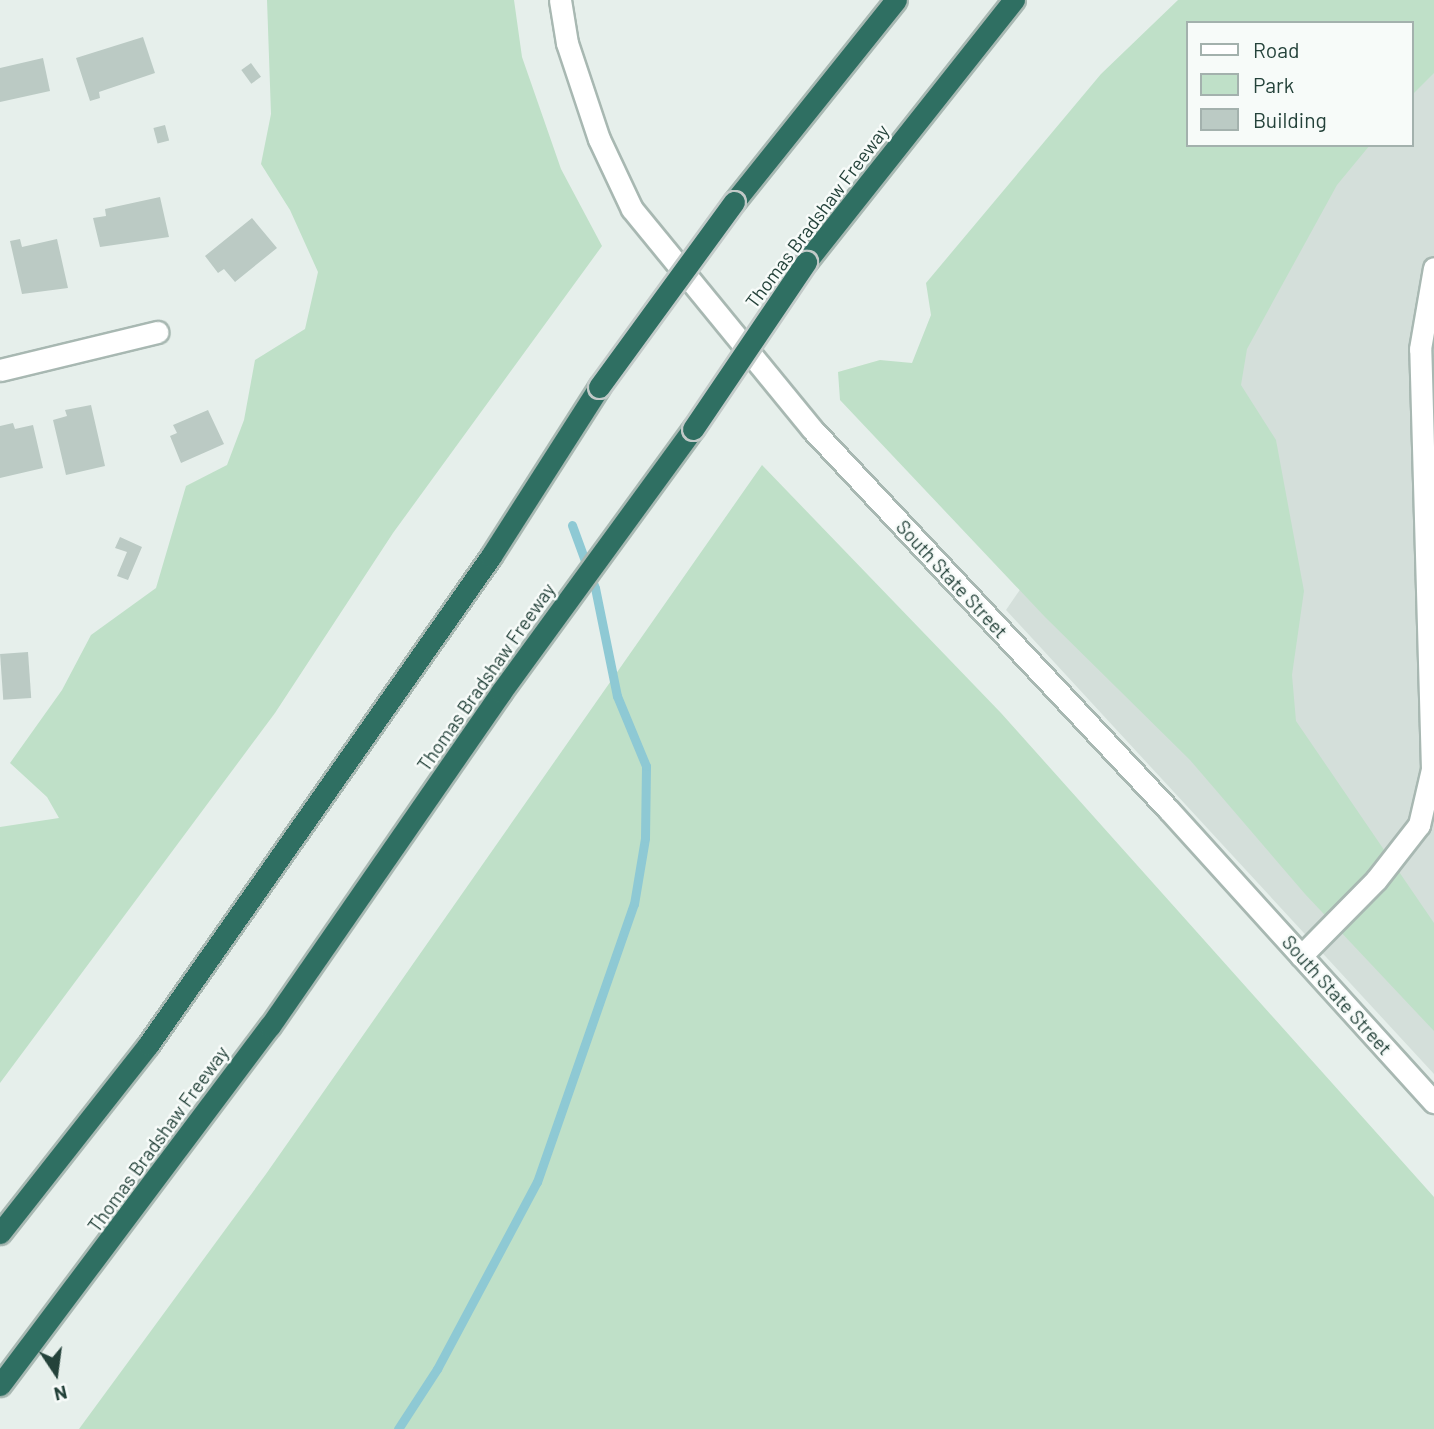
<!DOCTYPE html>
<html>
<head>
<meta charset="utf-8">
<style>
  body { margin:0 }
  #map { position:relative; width:1434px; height:1429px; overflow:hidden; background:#e6efeb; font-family:Barlow,sans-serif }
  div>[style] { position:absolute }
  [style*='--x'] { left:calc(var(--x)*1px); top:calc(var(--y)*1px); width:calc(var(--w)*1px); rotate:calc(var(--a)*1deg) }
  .built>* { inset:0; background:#d4dfda }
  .green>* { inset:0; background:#bfe0c8 }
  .stream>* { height:9px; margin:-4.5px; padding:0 4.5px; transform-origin:4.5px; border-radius:4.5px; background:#8ec9d4 }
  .building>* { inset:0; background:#bbcac4; transform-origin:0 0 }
  .roads { filter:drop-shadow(2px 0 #a8b8b2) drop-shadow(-2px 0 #a8b8b2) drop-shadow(0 2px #a8b8b2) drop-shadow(0 -2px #a8b8b2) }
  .minor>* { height:21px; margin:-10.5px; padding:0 10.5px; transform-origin:10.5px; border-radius:10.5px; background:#fff }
  .highway>* { height:21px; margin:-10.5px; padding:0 10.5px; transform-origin:10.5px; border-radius:10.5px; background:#2f6f62 }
  .bridges { filter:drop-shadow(2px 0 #c2cac8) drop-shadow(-2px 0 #c2cac8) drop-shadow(0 2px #c2cac8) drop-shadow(0 -2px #c2cac8) }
  .highway-bridge>* { height:21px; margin:-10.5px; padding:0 10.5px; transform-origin:10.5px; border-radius:10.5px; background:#2f6f62 }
  span { translate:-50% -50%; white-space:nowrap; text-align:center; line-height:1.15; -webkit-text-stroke:5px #f7fbf9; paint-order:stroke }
  .street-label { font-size:19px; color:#24423a }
  .legend { position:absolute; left:1186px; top:21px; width:228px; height:126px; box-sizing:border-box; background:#f7fbf9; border:2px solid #a3b1ad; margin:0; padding:9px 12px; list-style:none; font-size:21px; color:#24423a }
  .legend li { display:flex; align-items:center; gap:14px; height:35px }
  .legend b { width:35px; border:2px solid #a3b1ad }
  .north { position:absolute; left:21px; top:1338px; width:70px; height:70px; -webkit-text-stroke:5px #f7fbf9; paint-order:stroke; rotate:167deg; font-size:19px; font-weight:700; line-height:28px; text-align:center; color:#24423a }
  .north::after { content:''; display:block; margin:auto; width:24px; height:32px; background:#24423a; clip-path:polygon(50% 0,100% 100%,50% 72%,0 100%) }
</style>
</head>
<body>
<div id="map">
  <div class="built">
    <div style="clip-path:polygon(1434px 35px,1434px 1074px,1006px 610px,1166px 376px,1337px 145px,1411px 145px,1411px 58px)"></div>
  </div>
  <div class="green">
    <div style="clip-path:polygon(267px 0,514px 0,522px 57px,561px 169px,602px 246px,393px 533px,275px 713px,0 1083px,0 827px,59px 818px,47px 797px,10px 763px,62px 690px,91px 635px,156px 588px,186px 486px,227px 465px,244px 420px,255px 360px,305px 329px,318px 272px,290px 210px,261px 164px,271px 114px)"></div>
    <div style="clip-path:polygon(1178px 0,1434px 0,1434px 73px,1411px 96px,1411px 23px,1187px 23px,1187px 145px,1370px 145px,1337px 185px,1247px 349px,1241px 385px,1276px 440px,1304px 591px,1292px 675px,1296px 721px,1434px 923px,1434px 1031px,1305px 894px,1190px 760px,1045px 617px,840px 400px,838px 372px,880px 360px,912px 363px,931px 315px,926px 283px,1101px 74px)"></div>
    <div style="clip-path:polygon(762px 465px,1001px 713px,1434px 1197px,1434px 1429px,79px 1429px,266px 1174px)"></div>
  </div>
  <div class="stream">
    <div style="--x:398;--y:1429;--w:72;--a:-57"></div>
    <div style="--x:437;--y:1369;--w:212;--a:-61.9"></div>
    <div style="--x:537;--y:1182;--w:294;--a:-70.8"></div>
    <div style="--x:634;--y:904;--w:67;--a:-80.5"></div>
    <div style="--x:645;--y:838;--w:72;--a:-89.2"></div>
    <div style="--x:646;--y:766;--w:76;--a:-112.5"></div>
    <div style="--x:617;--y:696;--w:110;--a:-101.5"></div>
    <div style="--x:595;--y:588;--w:67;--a:-110.1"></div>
  </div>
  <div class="building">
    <div style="clip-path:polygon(143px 37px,155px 73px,99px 92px,100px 98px,90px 101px,76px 58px)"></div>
    <div style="clip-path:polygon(43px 58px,50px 91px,0 102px,0 68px)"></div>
    <div style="left:251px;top:63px;width:17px;height:12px;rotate:54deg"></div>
    <div style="left:165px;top:125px;width:16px;height:12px;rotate:75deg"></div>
    <div style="clip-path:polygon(160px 197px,169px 237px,100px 247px,93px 218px,106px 216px,105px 209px)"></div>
    <div style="clip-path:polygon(252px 218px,277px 248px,235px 282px,224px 269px,218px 273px,205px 256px)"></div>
    <div style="clip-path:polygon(20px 239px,22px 247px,57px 239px,68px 288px,22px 294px,10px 241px)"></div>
    <div style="clip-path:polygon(91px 405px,105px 466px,66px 475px,53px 420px,67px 416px,65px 410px)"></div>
    <div style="clip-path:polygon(208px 410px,224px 444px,181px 463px,170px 436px,177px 433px,173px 425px)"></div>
    <div style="clip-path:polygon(13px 423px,15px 429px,33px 425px,43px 468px,0 478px,0 426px)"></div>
    <div style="clip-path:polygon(120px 537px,142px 547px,128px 580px,117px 576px,127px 552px,115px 548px)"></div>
    <div style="left:28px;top:652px;width:46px;height:28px;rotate:86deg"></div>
  </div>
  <div class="roads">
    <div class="minor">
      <div style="--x:560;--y:0;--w:44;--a:80.8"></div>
      <div style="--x:567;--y:43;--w:101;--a:71.6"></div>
      <div style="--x:599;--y:139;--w:77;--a:64.8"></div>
      <div style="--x:632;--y:209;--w:284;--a:50.7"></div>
      <div style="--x:812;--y:429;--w:521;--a:46.87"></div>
      <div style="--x:1168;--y:809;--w:396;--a:47.8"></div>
      <div style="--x:0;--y:370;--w:162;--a:-13.6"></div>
      <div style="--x:1301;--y:956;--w:107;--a:-45.4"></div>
      <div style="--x:1376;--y:880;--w:70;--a:-52"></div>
      <div style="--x:1419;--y:825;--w:57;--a:-76.9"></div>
      <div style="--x:1432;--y:769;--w:420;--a:-91.6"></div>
      <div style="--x:1420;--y:349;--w:82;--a:-80.2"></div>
    </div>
    <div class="highway">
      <div style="--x:734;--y:202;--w:259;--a:-51.3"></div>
      <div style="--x:806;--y:262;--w:335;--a:-51.6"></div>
      <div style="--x:0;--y:1233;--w:239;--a:-51.8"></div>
      <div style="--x:148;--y:1045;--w:597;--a:-54.95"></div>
      <div style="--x:491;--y:556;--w:201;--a:-57.4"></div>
      <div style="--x:0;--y:1385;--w:449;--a:-53.1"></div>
      <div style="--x:270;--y:1026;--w:406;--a:-55.3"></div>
      <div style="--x:501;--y:692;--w:326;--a:-53.9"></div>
    </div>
  </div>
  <div class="bridges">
    <div class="highway-bridge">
      <div style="--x:599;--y:387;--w:229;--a:-53.9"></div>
      <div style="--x:693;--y:429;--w:202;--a:-55.9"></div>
    </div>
  </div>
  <div class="street-label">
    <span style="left:817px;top:216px;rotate:-53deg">Thomas Bradshaw Freeway</span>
    <span style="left:952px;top:579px;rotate:47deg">South State Street</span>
    <span style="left:486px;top:677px;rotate:-55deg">Thomas Bradshaw Freeway</span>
    <span style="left:1337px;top:995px;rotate:48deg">South State Street</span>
    <span style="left:158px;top:1139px;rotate:-54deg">Thomas Bradshaw Freeway</span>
  </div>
  <ul class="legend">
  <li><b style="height:9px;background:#fff"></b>Road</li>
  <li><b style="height:19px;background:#bfe0c8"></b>Park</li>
  <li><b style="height:19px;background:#bbcac4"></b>Building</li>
  </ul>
  <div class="north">N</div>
</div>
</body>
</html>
